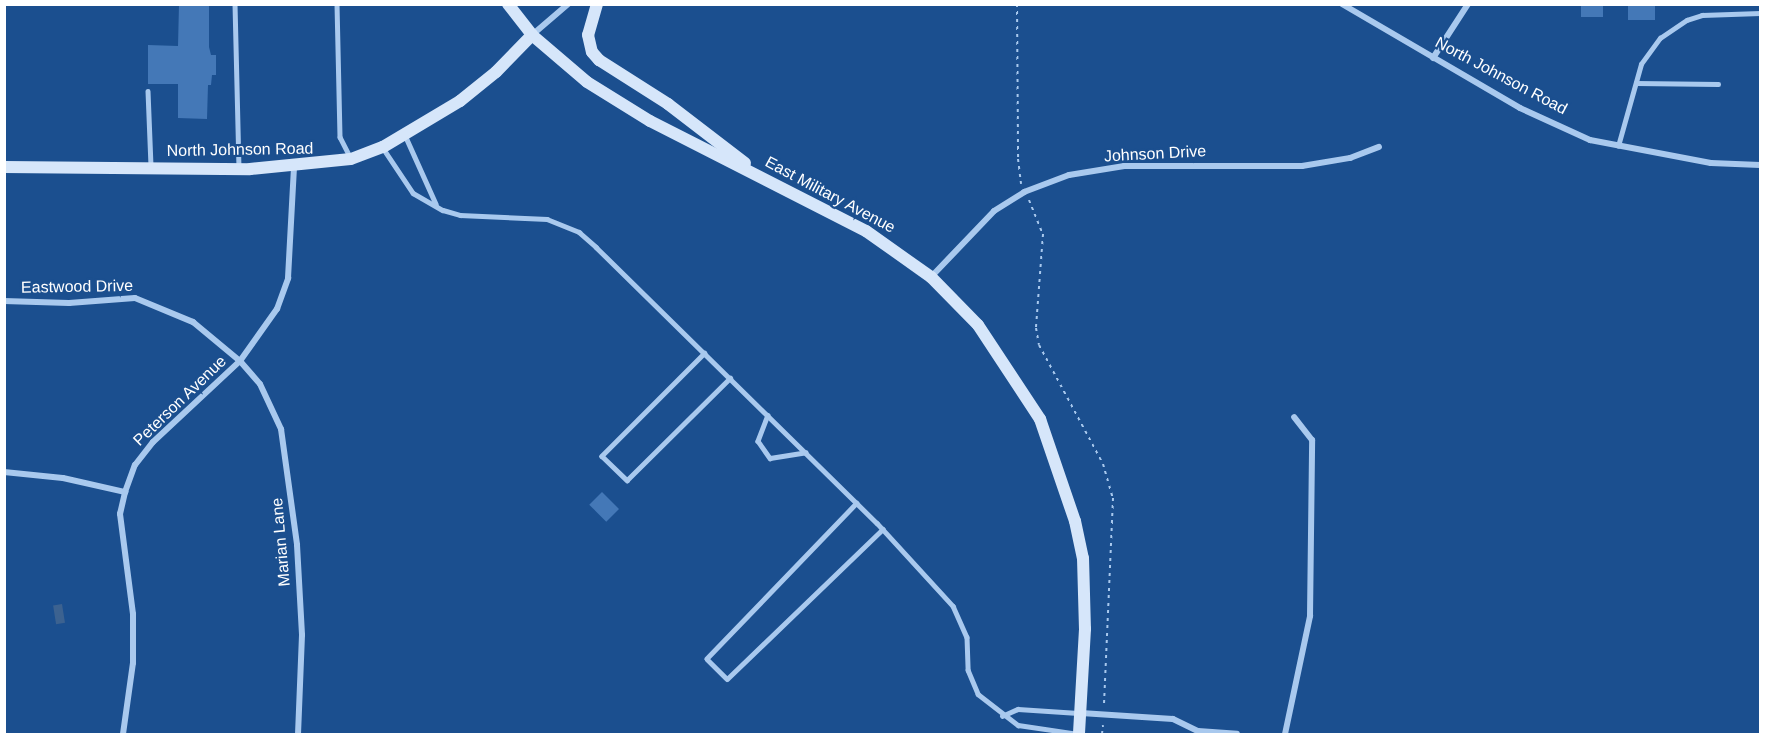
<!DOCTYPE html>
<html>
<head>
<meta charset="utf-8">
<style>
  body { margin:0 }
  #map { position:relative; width:1765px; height:739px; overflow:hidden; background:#1b4f8f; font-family:Arial,sans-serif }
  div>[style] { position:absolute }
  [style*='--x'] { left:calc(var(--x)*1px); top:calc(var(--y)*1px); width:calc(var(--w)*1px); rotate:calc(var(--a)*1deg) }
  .water>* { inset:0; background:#3c6290; transform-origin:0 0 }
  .building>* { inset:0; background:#4478b7; transform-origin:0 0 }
  .path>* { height:2px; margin-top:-1px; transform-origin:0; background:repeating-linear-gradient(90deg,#a9c9ee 0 3px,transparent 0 7.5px) }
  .service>* { height:4.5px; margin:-2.25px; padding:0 2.25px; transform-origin:2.25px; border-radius:2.25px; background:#a9c9ee }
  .minor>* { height:6px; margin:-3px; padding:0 3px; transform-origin:3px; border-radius:3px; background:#a9c9ee }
  .secondary>* { height:12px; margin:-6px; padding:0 6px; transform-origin:6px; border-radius:6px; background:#d6e6fa }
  span { translate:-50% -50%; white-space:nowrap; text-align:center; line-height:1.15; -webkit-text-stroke:4.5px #1b4f8f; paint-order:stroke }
  .street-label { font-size:16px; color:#fff }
  .frame { position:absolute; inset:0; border:6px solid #fff; pointer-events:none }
</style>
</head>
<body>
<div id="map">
  <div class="water">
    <div style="left:62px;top:604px;width:19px;height:9px;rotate:81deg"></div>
  </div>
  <div class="building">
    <div style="clip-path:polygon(179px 4px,209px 4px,209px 47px,211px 55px,216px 55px,216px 75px,212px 75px,211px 85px,208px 85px,207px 119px,178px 118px,178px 84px,148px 84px,148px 45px,178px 46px)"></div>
    <div style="left:1581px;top:4px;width:22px;height:13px"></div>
    <div style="left:1628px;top:4px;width:27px;height:16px"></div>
    <div style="left:602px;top:492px;width:24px;height:18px;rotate:45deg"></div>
  </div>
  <div class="path">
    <div style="--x:1017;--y:4;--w:155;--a:89.6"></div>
    <div style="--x:1018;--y:159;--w:25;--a:83"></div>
    <div style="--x:1029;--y:200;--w:37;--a:68"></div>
    <div style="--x:1043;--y:234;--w:94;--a:94.3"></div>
    <div style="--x:1036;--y:328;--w:17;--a:80"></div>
    <div style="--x:1039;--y:345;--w:135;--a:61.7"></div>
    <div style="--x:1103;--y:464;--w:35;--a:74"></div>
    <div style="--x:1113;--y:498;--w:206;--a:92.5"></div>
    <div style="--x:1102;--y:734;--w:9;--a:-84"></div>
  </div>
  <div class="service">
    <div style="--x:235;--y:4;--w:163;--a:88.6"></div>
    <div style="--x:337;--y:4;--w:133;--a:88.7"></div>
    <div style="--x:340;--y:137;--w:22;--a:63"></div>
    <div style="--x:1636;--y:83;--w:82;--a:0.7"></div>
    <div style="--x:148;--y:91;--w:74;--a:87.7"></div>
    <div style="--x:405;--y:135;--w:76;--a:65.8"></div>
    <div style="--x:1618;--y:146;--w:85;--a:-74.3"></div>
    <div style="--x:1641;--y:64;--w:32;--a:-54"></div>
    <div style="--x:1660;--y:38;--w:32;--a:-34"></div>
    <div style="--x:1687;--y:20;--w:16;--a:-18"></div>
    <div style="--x:1702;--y:15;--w:58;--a:-2"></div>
    <div style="--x:383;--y:148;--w:54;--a:56.3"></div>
    <div style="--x:413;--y:193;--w:34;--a:30"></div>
    <div style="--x:443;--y:210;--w:18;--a:16"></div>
    <div style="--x:460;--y:215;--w:87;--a:2.6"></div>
    <div style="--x:547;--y:219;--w:35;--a:22"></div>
    <div style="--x:579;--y:232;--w:23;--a:41"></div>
    <div style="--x:596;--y:247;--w:394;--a:44.5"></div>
    <div style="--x:877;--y:523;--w:113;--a:47.5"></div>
    <div style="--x:953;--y:606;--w:34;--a:66"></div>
    <div style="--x:967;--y:637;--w:33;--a:88"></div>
    <div style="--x:968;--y:670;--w:26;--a:67"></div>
    <div style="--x:978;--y:694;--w:51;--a:37.8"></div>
    <div style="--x:1018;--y:725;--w:62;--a:8.4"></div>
    <div style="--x:705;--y:353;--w:146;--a:135"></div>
    <div style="--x:602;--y:456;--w:35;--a:44"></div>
    <div style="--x:627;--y:480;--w:145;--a:-44.7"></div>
    <div style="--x:768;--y:415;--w:28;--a:111"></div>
    <div style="--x:758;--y:441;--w:21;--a:55"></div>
    <div style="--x:770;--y:458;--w:36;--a:-9"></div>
    <div style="--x:857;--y:503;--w:216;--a:133.9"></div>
    <div style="--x:707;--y:659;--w:28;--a:45"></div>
    <div style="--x:727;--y:679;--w:216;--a:-43.9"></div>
    <div style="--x:1002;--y:716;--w:17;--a:-24"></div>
    <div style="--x:1018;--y:709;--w:60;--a:3.8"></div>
  </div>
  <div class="minor">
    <div style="--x:1342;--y:4;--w:206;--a:30.3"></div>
    <div style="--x:1520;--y:108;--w:77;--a:24.6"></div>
    <div style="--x:1590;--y:140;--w:123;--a:10.8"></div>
    <div style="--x:1711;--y:163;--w:49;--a:2.3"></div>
    <div style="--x:532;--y:35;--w:48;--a:-40.7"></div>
    <div style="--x:1433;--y:58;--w:64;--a:-57.1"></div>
    <div style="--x:931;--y:277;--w:91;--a:-46.3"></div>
    <div style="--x:994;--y:211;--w:36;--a:-32"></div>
    <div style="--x:1024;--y:192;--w:48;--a:-20.7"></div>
    <div style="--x:1069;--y:175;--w:56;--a:-9.3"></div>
    <div style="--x:1124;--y:166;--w:178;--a:0"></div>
    <div style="--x:1302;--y:166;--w:49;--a:-9.5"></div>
    <div style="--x:1350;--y:158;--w:31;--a:-21"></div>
    <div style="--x:4;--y:301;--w:65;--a:1.8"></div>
    <div style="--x:69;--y:303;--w:66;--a:-4.3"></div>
    <div style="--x:135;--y:298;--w:63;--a:22.5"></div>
    <div style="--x:193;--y:322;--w:61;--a:39.7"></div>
    <div style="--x:240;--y:361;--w:30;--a:49"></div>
    <div style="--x:260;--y:384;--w:50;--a:65"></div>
    <div style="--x:281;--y:429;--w:117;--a:82.1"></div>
    <div style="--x:297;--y:545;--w:90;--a:86.8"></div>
    <div style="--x:302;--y:635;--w:99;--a:92.3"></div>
    <div style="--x:4;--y:472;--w:59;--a:5.8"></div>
    <div style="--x:63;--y:478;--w:64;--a:12.7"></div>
    <div style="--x:1081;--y:713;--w:92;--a:3.7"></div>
    <div style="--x:1173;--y:719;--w:28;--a:26"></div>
    <div style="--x:1198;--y:731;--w:39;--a:4"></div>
    <div style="--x:123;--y:734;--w:72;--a:-82"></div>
    <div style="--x:133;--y:663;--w:49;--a:-90"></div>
    <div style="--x:133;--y:614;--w:101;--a:-97.4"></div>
    <div style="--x:120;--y:514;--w:23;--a:-77"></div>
    <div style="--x:125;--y:492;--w:29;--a:-70"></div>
    <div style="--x:135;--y:465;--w:29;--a:-52"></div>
    <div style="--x:153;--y:442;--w:119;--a:-43"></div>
    <div style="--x:240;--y:361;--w:64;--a:-54.6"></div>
    <div style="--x:277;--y:309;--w:33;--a:-70"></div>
    <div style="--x:288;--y:278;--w:111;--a:-86.9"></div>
    <div style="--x:1285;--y:734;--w:121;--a:-78"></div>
    <div style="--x:1310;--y:616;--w:176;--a:-89.3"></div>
    <div style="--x:1312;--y:440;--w:29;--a:-128"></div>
  </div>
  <div class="secondary">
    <div style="--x:508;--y:4;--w:39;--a:52"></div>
    <div style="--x:532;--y:35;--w:72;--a:40.5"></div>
    <div style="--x:587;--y:82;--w:74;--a:31.8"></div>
    <div style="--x:650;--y:121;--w:242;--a:27"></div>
    <div style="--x:866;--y:231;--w:80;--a:35.3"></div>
    <div style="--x:931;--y:277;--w:67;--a:45.6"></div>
    <div style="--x:978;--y:325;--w:113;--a:56.6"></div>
    <div style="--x:1040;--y:419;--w:108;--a:71.1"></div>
    <div style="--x:1075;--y:521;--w:38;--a:78"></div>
    <div style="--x:1083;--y:558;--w:71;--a:88.4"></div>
    <div style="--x:1085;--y:629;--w:105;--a:93.3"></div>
    <div style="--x:597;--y:4;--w:32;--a:106"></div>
    <div style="--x:588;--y:35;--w:17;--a:77"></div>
    <div style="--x:592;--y:52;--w:11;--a:49"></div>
    <div style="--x:599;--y:60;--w:82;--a:32.5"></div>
    <div style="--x:668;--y:104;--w:97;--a:37.5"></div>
    <div style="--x:4;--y:167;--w:246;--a:0.5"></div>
    <div style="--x:250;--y:169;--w:101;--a:-5.7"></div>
    <div style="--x:351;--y:159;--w:34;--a:-21"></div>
    <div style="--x:383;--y:147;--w:90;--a:-30.9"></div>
    <div style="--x:460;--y:101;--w:46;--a:-38.9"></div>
    <div style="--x:496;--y:72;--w:52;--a:-45.8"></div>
  </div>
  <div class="street-label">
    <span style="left:1501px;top:76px;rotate:28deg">North Johnson Road</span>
    <span style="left:240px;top:150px;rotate:-1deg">North Johnson Road</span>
    <span style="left:1155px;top:154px;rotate:-3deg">Johnson Drive</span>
    <span style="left:830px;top:195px;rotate:28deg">East Military Avenue</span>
    <span style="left:77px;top:287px;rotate:-1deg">Eastwood Drive</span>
    <span style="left:180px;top:401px;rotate:-44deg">Peterson Avenue</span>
    <span style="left:281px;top:542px;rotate:-95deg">Marian Lane</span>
  </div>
  <div class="frame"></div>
</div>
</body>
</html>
